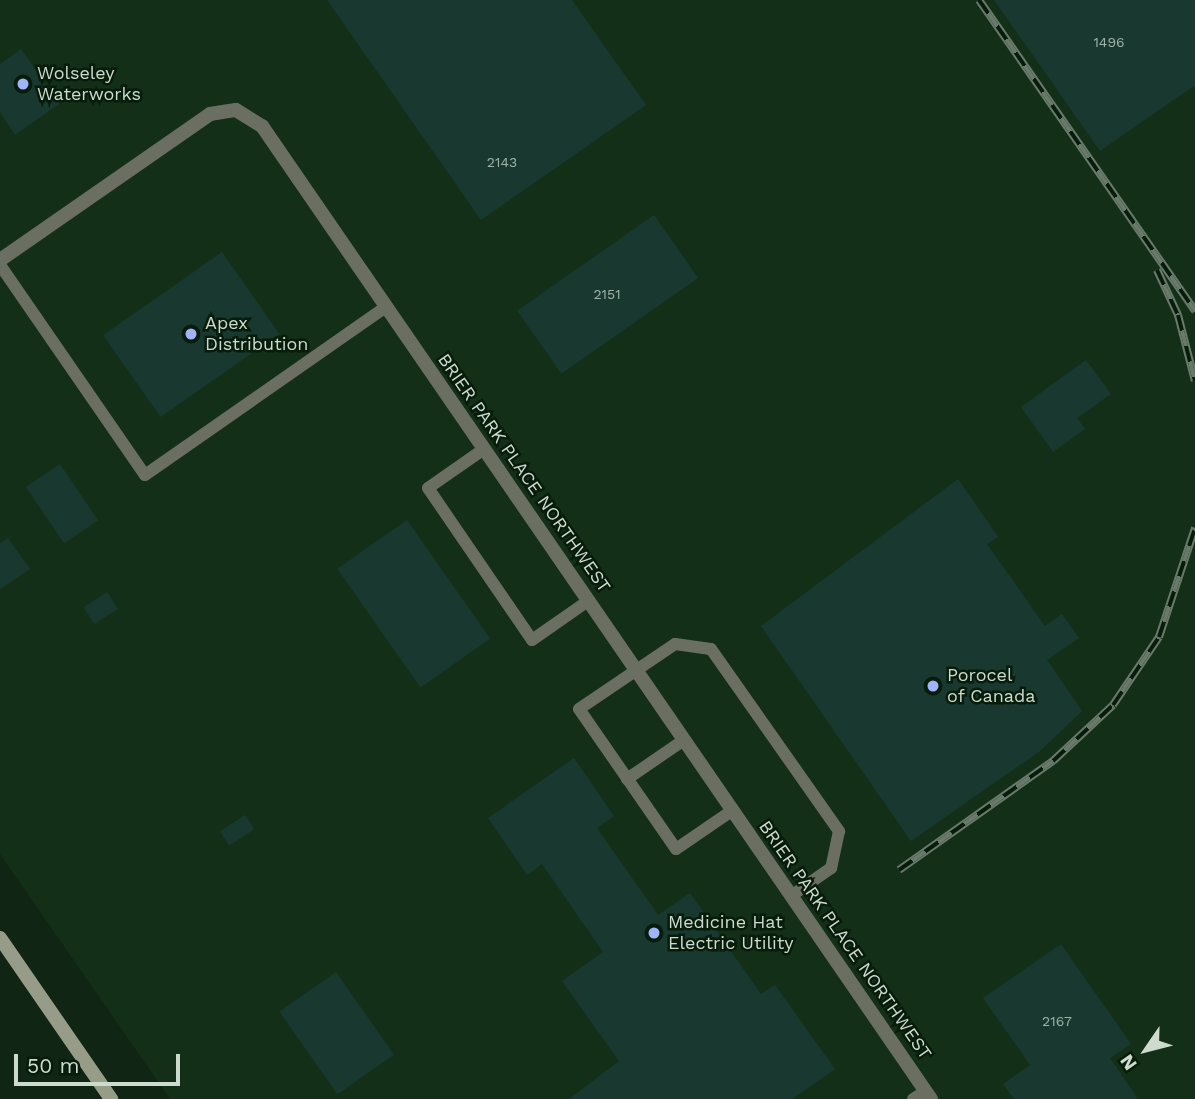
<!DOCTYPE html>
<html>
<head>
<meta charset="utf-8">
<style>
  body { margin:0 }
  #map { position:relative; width:1195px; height:1099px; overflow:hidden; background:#102513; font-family:"Work Sans",sans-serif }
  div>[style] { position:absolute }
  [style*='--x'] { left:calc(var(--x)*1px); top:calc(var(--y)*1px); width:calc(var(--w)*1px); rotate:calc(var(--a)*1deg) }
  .built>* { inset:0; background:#142f18 }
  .building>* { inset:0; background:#193930; transform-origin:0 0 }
  .service>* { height:12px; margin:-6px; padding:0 6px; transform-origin:6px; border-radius:6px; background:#6b6f62 }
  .minor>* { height:14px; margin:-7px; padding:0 7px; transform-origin:7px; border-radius:7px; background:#6b6f62 }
  .secondary>* { height:14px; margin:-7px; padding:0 7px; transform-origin:7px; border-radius:7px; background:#969c88 }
  .rail>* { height:8px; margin-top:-4px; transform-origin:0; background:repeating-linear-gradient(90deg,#071c0a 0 16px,#697a6b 0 32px); box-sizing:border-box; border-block:2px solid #697a6b }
  .dots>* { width:19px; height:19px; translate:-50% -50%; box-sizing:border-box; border:4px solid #071c0a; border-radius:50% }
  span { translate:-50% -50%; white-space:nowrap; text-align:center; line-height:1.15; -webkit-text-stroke:5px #071c0a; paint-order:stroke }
  .number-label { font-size:14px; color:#a0b2a6 }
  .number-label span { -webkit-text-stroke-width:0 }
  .poi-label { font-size:18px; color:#cddace }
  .left { translate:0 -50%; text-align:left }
  .street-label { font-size:18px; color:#cddace }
  .north { position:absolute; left:1111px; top:1015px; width:70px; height:70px; -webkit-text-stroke:5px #071c0a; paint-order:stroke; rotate:235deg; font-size:19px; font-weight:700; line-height:28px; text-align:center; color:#cddace }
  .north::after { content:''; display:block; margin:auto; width:24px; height:32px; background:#cddace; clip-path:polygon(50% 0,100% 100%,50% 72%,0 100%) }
  .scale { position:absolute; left:14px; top:1054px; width:166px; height:32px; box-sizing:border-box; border:4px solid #cddace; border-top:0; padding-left:9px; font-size:21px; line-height:24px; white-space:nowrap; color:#cddace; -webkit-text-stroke:5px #071c0a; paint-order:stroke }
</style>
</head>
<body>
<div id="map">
  <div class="built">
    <div style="clip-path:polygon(0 0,1195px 0,1195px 1099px,170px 1099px,0 854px)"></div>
  </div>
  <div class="building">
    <div style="clip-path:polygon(327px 0,572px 0,646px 105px,481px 220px)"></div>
    <div style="clip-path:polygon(994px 0,1195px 0,1195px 85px,1100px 151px)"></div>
    <div style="clip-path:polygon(21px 49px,59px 104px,15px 135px,0 112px,0 64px)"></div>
    <div style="left:654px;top:215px;width:77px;height:167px;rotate:55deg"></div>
    <div style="left:222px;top:252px;width:100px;height:145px;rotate:55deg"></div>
    <div style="clip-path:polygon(1086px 360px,1111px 394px,1077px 418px,1085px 429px,1053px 452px,1021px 407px)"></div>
    <div style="left:60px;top:464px;width:68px;height:41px;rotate:56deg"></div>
    <div style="clip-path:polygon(958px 479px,998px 537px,987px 544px,1045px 626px,1062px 614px,1079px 638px,1047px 660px,1082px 711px,1040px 751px,911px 841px,761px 626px)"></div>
    <div style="left:407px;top:520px;width:145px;height:85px;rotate:55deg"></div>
    <div style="clip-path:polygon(8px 538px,30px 569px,0 589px,0 543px)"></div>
    <div style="left:107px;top:592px;width:20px;height:28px;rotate:57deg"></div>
    <div style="clip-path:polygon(574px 758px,614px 816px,597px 828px,658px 915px,690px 893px,761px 994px,775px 985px,835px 1069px,792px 1099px,569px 1099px,619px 1061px,562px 981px,603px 952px,542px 864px,527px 875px,488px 818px)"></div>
    <div style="left:245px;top:815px;width:17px;height:30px;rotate:57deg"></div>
    <div style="clip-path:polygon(1061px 944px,1131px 1044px,1110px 1058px,1138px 1099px,1014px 1099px,1003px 1084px,1030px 1065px,983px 998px)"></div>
    <div style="left:336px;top:972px;width:101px;height:69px;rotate:55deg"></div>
  </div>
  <div class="service">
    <div style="--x:0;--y:265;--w:255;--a:55.4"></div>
    <div style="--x:145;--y:475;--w:294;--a:-34.9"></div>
    <div style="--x:484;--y:449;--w:68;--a:145.1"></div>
    <div style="--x:428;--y:488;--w:184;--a:55.6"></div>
    <div style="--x:532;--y:640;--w:68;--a:-34.9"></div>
    <div style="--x:627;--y:779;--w:69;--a:-34.4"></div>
    <div style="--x:733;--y:810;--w:69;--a:145.6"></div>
    <div style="--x:676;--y:849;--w:170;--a:-124.7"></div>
    <div style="--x:579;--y:709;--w:116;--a:-34.1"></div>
    <div style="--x:675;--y:644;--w:36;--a:8"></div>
    <div style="--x:711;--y:649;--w:223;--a:54.9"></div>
    <div style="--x:839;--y:831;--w:38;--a:102"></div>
    <div style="--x:831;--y:868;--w:49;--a:145"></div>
    <div style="--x:913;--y:1099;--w:15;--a:-32"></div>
  </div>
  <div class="minor">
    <div style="--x:0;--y:260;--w:256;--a:-34.8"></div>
    <div style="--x:210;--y:114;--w:26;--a:-9"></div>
    <div style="--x:236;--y:110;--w:31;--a:32"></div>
    <div style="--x:262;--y:126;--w:1181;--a:55.49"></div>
  </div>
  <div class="secondary">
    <div style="--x:0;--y:938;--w:196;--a:55.4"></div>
  </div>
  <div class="rail">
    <div style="--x:979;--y:0;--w:379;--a:55.2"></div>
    <div style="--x:1157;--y:270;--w:50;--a:65"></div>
    <div style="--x:1178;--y:315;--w:68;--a:75.6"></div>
    <div style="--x:899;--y:870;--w:189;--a:-35.3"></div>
    <div style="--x:1053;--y:761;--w:82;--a:-43"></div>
    <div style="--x:1113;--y:705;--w:82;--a:-55.9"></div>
    <div style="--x:1159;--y:637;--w:115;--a:-71.7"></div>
  </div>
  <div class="dots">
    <div style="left:23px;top:84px;background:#a1b3fd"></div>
    <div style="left:191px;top:334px;background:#a1b3fd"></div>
    <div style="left:933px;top:686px;background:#a1b3fd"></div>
    <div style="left:654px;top:933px;background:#a1b3fd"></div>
  </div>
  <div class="number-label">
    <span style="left:1109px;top:42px">1496</span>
    <span style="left:502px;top:162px">2143</span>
    <span style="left:607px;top:294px">2151</span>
    <span style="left:1057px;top:1021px">2167</span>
  </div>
  <div class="poi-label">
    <span class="left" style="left:37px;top:84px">Wolseley<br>Waterworks</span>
    <span class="left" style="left:205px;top:334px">Apex<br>Distribution</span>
    <span class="left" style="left:947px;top:686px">Porocel<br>of Canada</span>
    <span class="left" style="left:668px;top:933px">Medicine Hat<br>Electric Utility</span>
  </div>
  <div class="street-label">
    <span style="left:524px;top:473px;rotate:55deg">BRIER PARK PLACE NORTHWEST</span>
    <span style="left:845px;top:940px;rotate:55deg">BRIER PARK PLACE NORTHWEST</span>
  </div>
  <div class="north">N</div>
  <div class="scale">50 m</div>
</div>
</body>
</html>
